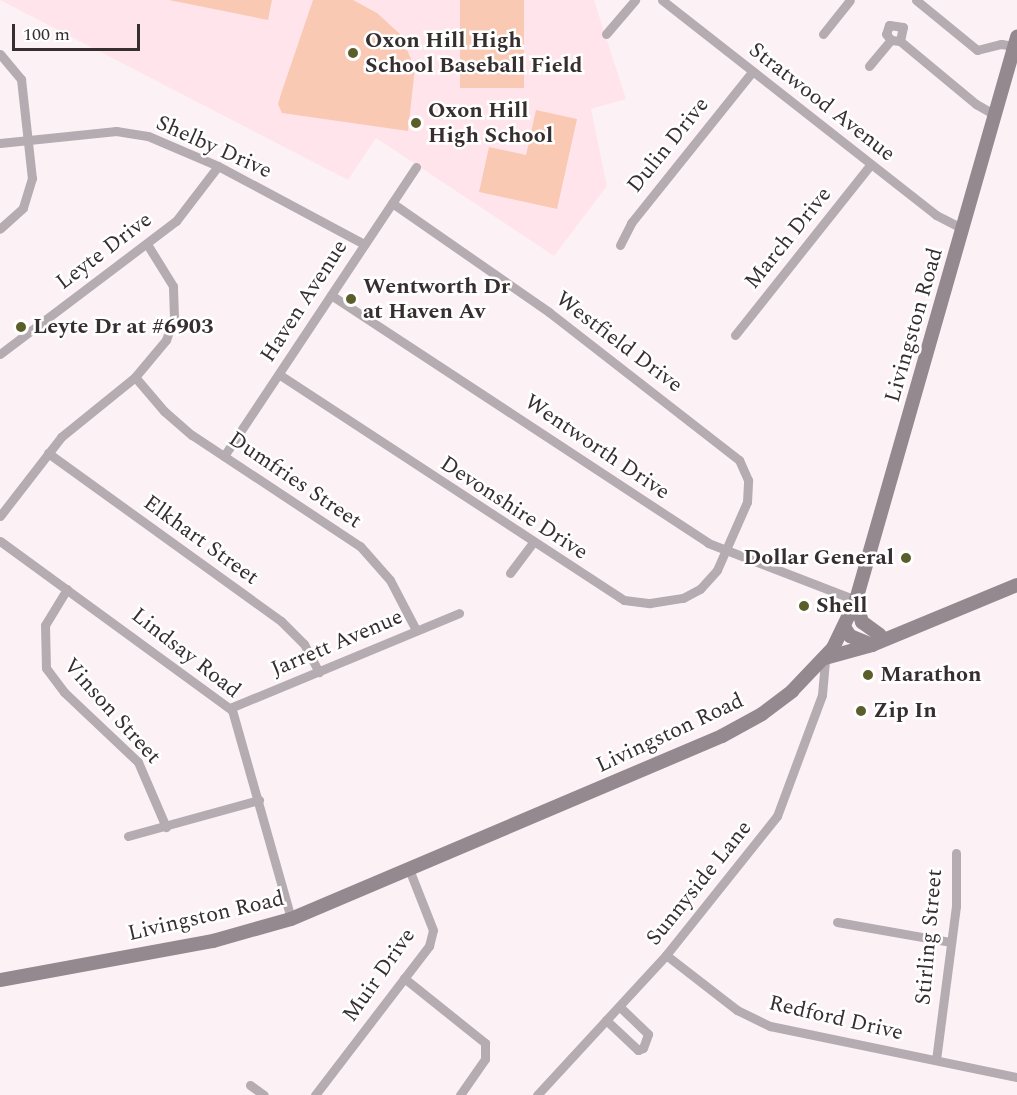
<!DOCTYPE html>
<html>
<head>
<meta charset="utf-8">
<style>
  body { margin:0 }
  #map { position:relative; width:1017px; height:1095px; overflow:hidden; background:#fcf2f5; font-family:Spectral,serif }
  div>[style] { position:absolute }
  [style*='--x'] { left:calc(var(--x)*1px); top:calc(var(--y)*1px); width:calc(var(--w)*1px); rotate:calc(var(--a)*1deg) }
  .built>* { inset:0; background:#ffe5eb }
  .green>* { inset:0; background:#f9c9b4; transform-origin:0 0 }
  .street>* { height:9px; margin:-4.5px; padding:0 4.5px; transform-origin:4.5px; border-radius:4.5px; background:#b4acb1 }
  .secondary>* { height:14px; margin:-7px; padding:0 7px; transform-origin:7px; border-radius:7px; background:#958990 }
  .dots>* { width:16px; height:16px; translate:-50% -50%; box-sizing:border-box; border:3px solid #fff; border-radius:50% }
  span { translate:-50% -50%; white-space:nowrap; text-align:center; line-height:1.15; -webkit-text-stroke:5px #fff; paint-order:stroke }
  .poi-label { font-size:22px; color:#372e30; font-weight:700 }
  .left { translate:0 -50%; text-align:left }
  .right { translate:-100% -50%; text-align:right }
  .street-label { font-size:22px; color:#372e30 }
  .scale { position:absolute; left:12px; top:24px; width:128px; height:27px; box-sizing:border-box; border:3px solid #372e30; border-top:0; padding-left:8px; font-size:18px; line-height:21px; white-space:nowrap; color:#372e30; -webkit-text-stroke:4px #fff; paint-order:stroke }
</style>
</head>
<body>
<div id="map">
  <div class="built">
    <div style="clip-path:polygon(0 0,594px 0,626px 99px,591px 109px,607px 186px,554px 256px,376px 138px,348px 180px)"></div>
  </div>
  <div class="green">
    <div style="clip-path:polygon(169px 0,272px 0,268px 20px)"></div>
    <div style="clip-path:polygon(313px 0,353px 0,377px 13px,400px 34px,415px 68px,408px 131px,282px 113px,278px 104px,282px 91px)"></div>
    <div style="left:460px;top:0;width:64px;height:88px"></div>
    <div style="clip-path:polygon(536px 110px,577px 119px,557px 209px,479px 192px,489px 147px,526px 155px)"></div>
  </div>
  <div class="street">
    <div style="--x:662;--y:0;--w:348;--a:38.1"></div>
    <div style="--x:936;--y:215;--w:30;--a:27"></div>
    <div style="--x:916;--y:0;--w:79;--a:39.3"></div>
    <div style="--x:977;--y:50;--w:25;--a:-14"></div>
    <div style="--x:1001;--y:44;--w:13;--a:9"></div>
    <div style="--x:606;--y:34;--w:45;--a:-49.5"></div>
    <div style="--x:823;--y:34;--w:43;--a:-51.5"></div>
    <div style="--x:900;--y:41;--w:14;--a:-78"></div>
    <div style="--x:903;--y:27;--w:14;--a:-172"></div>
    <div style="--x:889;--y:25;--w:9;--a:108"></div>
    <div style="--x:886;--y:34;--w:8;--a:50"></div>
    <div style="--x:891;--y:40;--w:9;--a:6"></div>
    <div style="--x:900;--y:41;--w:99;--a:39.7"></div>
    <div style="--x:976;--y:104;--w:22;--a:30"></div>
    <div style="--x:0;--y:54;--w:33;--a:50"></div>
    <div style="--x:21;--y:79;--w:100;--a:83.7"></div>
    <div style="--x:32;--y:178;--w:31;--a:107"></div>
    <div style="--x:23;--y:208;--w:31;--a:138"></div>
    <div style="--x:869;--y:66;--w:34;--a:-50"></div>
    <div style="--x:0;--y:143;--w:117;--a:-5.9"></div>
    <div style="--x:116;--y:131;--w:32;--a:9"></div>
    <div style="--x:148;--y:136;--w:76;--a:23.2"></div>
    <div style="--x:218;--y:166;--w:166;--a:28.1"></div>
    <div style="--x:620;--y:245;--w:25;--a:-63"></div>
    <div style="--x:631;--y:223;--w:193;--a:-51.3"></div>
    <div style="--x:331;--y:295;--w:451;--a:33.3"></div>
    <div style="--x:708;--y:543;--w:159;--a:21.1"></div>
    <div style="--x:735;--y:335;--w:217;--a:-51.5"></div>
    <div style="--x:0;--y:354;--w:221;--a:-37.1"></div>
    <div style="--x:176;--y:221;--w:69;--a:-52.6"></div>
    <div style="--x:280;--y:375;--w:411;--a:33.2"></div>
    <div style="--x:624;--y:600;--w:26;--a:7"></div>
    <div style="--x:650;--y:603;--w:33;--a:-9"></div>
    <div style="--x:683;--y:598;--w:19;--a:-28"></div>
    <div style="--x:700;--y:589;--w:25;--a:-48"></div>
    <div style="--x:717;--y:570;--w:74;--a:-66.2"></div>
    <div style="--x:747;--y:502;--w:22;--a:-87"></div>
    <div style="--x:748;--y:480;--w:22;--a:-114"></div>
    <div style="--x:739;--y:460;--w:241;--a:-142.1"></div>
    <div style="--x:549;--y:312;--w:191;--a:-145.2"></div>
    <div style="--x:135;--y:377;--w:45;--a:49.5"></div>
    <div style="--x:164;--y:411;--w:37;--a:41"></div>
    <div style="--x:192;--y:435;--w:201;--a:33.5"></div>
    <div style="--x:360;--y:546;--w:45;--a:48.6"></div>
    <div style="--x:390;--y:580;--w:56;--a:62.5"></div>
    <div style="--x:48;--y:453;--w:287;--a:35.8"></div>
    <div style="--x:281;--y:621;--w:33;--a:45"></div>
    <div style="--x:304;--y:644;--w:32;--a:62"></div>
    <div style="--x:224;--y:456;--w:347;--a:-56.4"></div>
    <div style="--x:0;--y:516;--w:100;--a:-52.3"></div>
    <div style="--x:61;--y:437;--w:95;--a:-39"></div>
    <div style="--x:135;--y:377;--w:48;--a:-50"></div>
    <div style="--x:166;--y:340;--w:24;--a:-71"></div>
    <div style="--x:174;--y:317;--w:31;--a:-92"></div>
    <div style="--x:173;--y:286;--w:49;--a:-121.8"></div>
    <div style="--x:0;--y:541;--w:287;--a:36.1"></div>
    <div style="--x:232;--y:710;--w:217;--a:74.2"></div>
    <div style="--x:510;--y:573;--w:38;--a:-53"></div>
    <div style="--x:67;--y:589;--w:42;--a:121.4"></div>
    <div style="--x:45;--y:625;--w:43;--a:88.7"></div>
    <div style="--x:46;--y:668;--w:30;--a:53"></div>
    <div style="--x:64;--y:692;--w:102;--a:43.4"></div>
    <div style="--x:138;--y:762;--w:71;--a:66.7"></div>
    <div style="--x:230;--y:708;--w:248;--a:-22.5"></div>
    <div style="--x:128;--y:836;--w:136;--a:-15.4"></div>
    <div style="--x:837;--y:922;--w:116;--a:10"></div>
    <div style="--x:666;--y:955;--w:90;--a:37.8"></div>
    <div style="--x:737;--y:1010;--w:37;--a:26"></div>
    <div style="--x:770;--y:1026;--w:252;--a:11.7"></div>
    <div style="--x:404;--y:978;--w:104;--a:38.7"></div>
    <div style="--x:485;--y:1043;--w:16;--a:90"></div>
    <div style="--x:485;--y:1059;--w:44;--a:124.8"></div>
    <div style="--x:606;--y:1020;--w:44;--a:43.2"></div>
    <div style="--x:638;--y:1050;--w:5;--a:-22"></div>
    <div style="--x:643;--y:1048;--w:15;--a:-70"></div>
    <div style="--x:648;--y:1034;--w:39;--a:-136"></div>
    <div style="--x:936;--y:1060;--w:155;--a:-82.6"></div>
    <div style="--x:956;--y:906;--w:53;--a:-90"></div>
    <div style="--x:250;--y:1085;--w:17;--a:36"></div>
    <div style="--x:315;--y:1095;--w:188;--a:-52.6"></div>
    <div style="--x:429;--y:946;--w:16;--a:-76"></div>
    <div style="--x:433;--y:930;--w:66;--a:-111.5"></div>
    <div style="--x:537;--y:1095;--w:190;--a:-47.3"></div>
    <div style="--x:666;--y:955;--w:178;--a:-51.4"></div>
    <div style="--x:777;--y:816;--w:129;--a:-69.6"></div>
    <div style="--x:822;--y:695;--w:37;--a:-85"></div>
  </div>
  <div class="secondary">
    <div style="--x:856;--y:600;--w:23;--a:75"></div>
    <div style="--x:862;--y:622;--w:22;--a:36"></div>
    <div style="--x:844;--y:627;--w:11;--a:56"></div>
    <div style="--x:850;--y:636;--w:24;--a:22"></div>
    <div style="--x:872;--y:645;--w:157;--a:-22.5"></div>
    <div style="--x:825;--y:658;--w:49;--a:-15.5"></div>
    <div style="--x:0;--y:980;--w:217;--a:-10.4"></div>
    <div style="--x:213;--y:941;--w:81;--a:-15.8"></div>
    <div style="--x:291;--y:919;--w:468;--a:-23"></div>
    <div style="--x:722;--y:736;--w:46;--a:-28.8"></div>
    <div style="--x:762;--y:714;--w:38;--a:-37"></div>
    <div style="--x:792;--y:691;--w:59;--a:-46.4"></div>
    <div style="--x:833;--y:648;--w:53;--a:-64.4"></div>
    <div style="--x:856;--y:600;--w:586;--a:-74.04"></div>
  </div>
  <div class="dots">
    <div style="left:353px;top:53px;background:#5b5e2b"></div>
    <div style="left:416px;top:123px;background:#5b5e2b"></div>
    <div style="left:351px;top:299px;background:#5b5e2b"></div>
    <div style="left:21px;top:327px;background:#5b5e2b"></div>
    <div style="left:906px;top:558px;background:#5b5e2b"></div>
    <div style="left:804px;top:606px;background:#5b5e2b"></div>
    <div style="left:868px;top:675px;background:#5b5e2b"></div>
    <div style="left:861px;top:711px;background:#5b5e2b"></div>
  </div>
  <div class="poi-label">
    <span class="left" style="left:365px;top:53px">Oxon Hill High<br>School Baseball Field</span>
    <span class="left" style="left:428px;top:123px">Oxon Hill<br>High School</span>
    <span class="left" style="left:363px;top:299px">Wentworth Dr<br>at Haven Av</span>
    <span class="left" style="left:33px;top:327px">Leyte Dr at #6903</span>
    <span class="right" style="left:894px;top:558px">Dollar General</span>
    <span class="left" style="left:816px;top:606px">Shell</span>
    <span class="left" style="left:880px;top:675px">Marathon</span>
    <span class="left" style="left:873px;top:711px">Zip In</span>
  </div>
  <div class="street-label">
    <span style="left:822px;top:102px;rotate:38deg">Stratwood Avenue</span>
    <span style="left:668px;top:145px;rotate:-51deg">Dulin Drive</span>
    <span style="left:214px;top:147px;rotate:24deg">Shelby Drive</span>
    <span style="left:788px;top:238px;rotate:-51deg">March Drive</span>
    <span style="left:104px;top:251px;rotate:-37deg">Leyte Drive</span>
    <span style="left:304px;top:301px;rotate:-57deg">Haven Avenue</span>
    <span style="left:914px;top:325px;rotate:-74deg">Livingston Road</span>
    <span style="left:619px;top:342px;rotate:37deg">Westfield Drive</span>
    <span style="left:597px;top:447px;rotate:34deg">Wentworth Drive</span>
    <span style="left:295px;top:480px;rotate:34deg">Dumfries Street</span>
    <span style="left:514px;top:508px;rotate:33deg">Devonshire Drive</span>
    <span style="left:201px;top:540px;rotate:36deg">Elkhart Street</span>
    <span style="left:337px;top:643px;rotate:-23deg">Jarrett Avenue</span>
    <span style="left:186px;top:653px;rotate:38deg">Lindsay Road</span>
    <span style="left:112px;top:711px;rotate:48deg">Vinson Street</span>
    <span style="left:670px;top:733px;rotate:-25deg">Livingston Road</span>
    <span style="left:699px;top:883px;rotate:-51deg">Sunnyside Lane</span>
    <span style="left:206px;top:916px;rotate:-13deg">Livingston Road</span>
    <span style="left:929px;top:937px;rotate:-85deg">Stirling Street</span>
    <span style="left:379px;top:975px;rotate:-55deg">Muir Drive</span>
    <span style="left:836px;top:1018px;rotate:13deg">Redford Drive</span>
  </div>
  <div class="scale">100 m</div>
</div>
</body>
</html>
